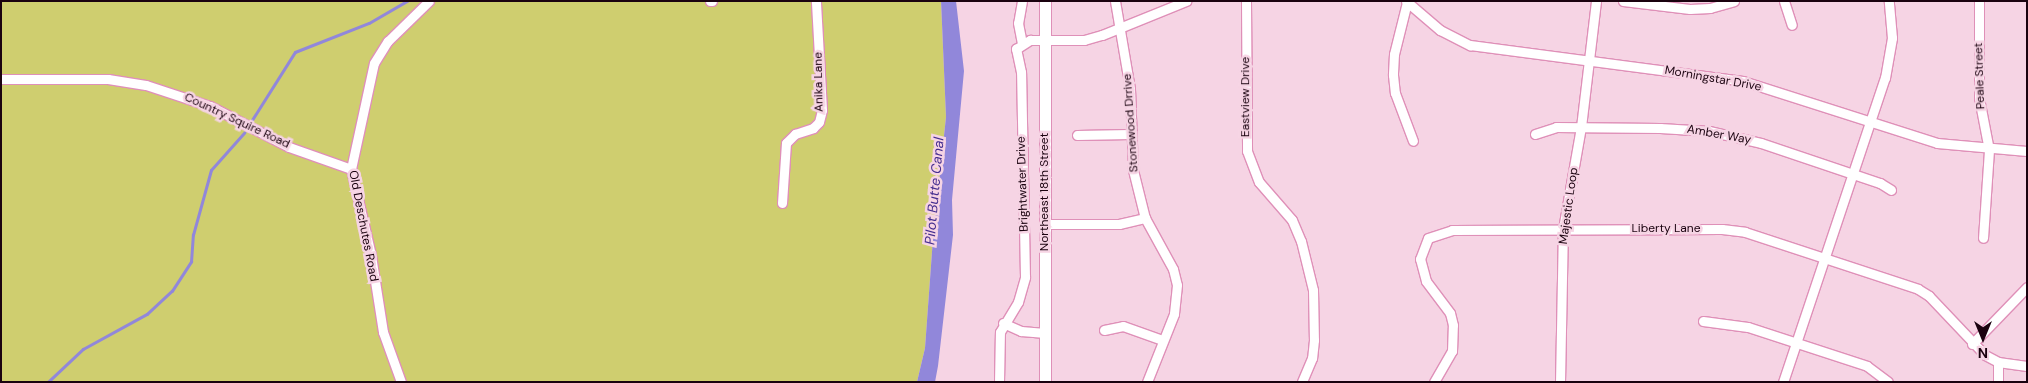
<!DOCTYPE html>
<html>
<head>
<meta charset="utf-8">
<style>
  body { margin:0 }
  #map { position:relative; width:2028px; height:383px; overflow:hidden; background:#f6d4e4; font-family:"DM Sans",sans-serif }
  div>[style] { position:absolute }
  [style*='--x'] { left:calc(var(--x)*1px); top:calc(var(--y)*1px); width:calc(var(--w)*1px); rotate:calc(var(--a)*1deg) }
  .green>* { inset:0; background:#cfce6f }
  .water>* { inset:0; background:#9187da }
  .stream>* { height:2.5px; margin:-1.25px; padding:0 1.25px; transform-origin:1.25px; border-radius:1.25px; background:#9187da }
  .roads { filter:drop-shadow(1px 0 #df90b8) drop-shadow(-1px 0 #df90b8) drop-shadow(0 1px #df90b8) drop-shadow(0 -1px #df90b8) }
  .minor>* { height:9px; margin:-4.5px; padding:0 4.5px; transform-origin:4.5px; border-radius:4.5px; background:#fff }
  .major>* { height:11px; margin:-5.5px; padding:0 5.5px; transform-origin:5.5px; border-radius:5.5px; background:#fff }
  span { translate:-50% -50%; white-space:nowrap; text-align:center; line-height:1.15; -webkit-text-stroke:5px #f6d4e4; paint-order:stroke }
  .street-label { font-size:12px; color:#1a020f }
  .water-label { font-size:14px; color:#462f90; font-style:italic }
  .frame { position:absolute; inset:0; border:2px solid #1a020f; pointer-events:none }
  .north { position:absolute; left:1958px; top:313px; width:50px; height:50px; -webkit-text-stroke:4px #f6d4e4; paint-order:stroke; rotate:180deg; font-size:14px; font-weight:700; line-height:20px; text-align:center; color:#1a020f }
  .north::after { content:''; display:block; margin:auto; width:18px; height:22px; background:#1a020f; clip-path:polygon(50% 0,100% 100%,50% 72%,0 100%) }
</style>
</head>
<body>
<div id="map">
  <div class="green">
    <div style="clip-path:polygon(1px 1px,941px 1px,946px 117px,933px 238px,925px 348px,917px 382px,1px 382px)"></div>
  </div>
  <div class="water">
    <div style="clip-path:polygon(941px 1px,956px 1px,964px 71px,952px 200px,953px 235px,938px 366px,935px 382px,917px 382px,925px 348px,933px 238px,946px 117px)"></div>
  </div>
  <div class="stream">
    <div style="--x:252;--y:120;--w:80;--a:-57.7"></div>
    <div style="--x:295;--y:52;--w:79;--a:-21.4"></div>
    <div style="--x:369;--y:23;--w:44;--a:-30.1"></div>
    <div style="--x:48;--y:382;--w:48;--a:-43.3"></div>
    <div style="--x:83;--y:349;--w:73;--a:-28.7"></div>
    <div style="--x:147;--y:314;--w:34;--a:-43"></div>
    <div style="--x:172;--y:291;--w:35;--a:-57"></div>
    <div style="--x:191;--y:262;--w:27;--a:-86"></div>
    <div style="--x:193;--y:235;--w:67;--a:-74.5"></div>
    <div style="--x:211;--y:170;--w:50;--a:-48.3"></div>
  </div>
  <div class="roads">
    <div class="minor">
      <div style="--x:710;--y:1;--w:2;--a:0"></div>
      <div style="--x:1022;--y:1;--w:22;--a:100"></div>
      <div style="--x:1018;--y:23;--w:20;--a:79"></div>
      <div style="--x:1115;--y:1;--w:89;--a:80.3"></div>
      <div style="--x:1130;--y:89;--w:81;--a:87.9"></div>
      <div style="--x:1133;--y:170;--w:49;--a:76"></div>
      <div style="--x:1145;--y:218;--w:58;--a:61.2"></div>
      <div style="--x:1173;--y:269;--w:16;--a:76"></div>
      <div style="--x:1177;--y:285;--w:29;--a:96"></div>
      <div style="--x:1174;--y:314;--w:73;--a:111.7"></div>
      <div style="--x:1246;--y:1;--w:150;--a:89.6"></div>
      <div style="--x:1247;--y:151;--w:33;--a:69"></div>
      <div style="--x:1259;--y:182;--w:50;--a:49"></div>
      <div style="--x:1292;--y:220;--w:23;--a:67"></div>
      <div style="--x:1301;--y:241;--w:50;--a:76.2"></div>
      <div style="--x:1313;--y:290;--w:50;--a:88.9"></div>
      <div style="--x:1314;--y:340;--w:18;--a:96"></div>
      <div style="--x:1312;--y:358;--w:26;--a:113"></div>
      <div style="--x:1406;--y:1;--w:45;--a:40.5"></div>
      <div style="--x:1440;--y:30;--w:34;--a:27"></div>
      <div style="--x:1470;--y:45;--w:275;--a:7.5"></div>
      <div style="--x:1743;--y:81;--w:204;--a:17.7"></div>
      <div style="--x:1937;--y:143;--w:90;--a:5.1"></div>
      <div style="--x:1623;--y:1;--w:67;--a:6.8"></div>
      <div style="--x:1690;--y:9;--w:20;--a:-3"></div>
      <div style="--x:1710;--y:8;--w:25;--a:-16"></div>
      <div style="--x:1784;--y:1;--w:25;--a:72"></div>
      <div style="--x:1979;--y:1;--w:97;--a:90"></div>
      <div style="--x:1979;--y:98;--w:53;--a:79.1"></div>
      <div style="--x:1989;--y:150;--w:88;--a:93.9"></div>
      <div style="--x:1407;--y:2;--w:54;--a:104"></div>
      <div style="--x:1394;--y:54;--w:21;--a:93"></div>
      <div style="--x:1393;--y:75;--w:18;--a:84"></div>
      <div style="--x:1395;--y:93;--w:51;--a:69.4"></div>
      <div style="--x:1;--y:79;--w:107;--a:0"></div>
      <div style="--x:108;--y:79;--w:38;--a:9"></div>
      <div style="--x:146;--y:85;--w:67;--a:18.2"></div>
      <div style="--x:210;--y:106;--w:89;--a:27.4"></div>
      <div style="--x:289;--y:147;--w:66;--a:19.5"></div>
      <div style="--x:1535;--y:134;--w:22;--a:-18"></div>
      <div style="--x:1556;--y:127;--w:104;--a:0.6"></div>
      <div style="--x:1660;--y:128;--w:49;--a:3.5"></div>
      <div style="--x:1709;--y:131;--w:53;--a:13"></div>
      <div style="--x:1761;--y:143;--w:126;--a:18.6"></div>
      <div style="--x:1880;--y:183;--w:13;--a:32"></div>
      <div style="--x:1077;--y:135;--w:53;--a:-1.1"></div>
      <div style="--x:782;--y:203;--w:60;--a:-86.2"></div>
      <div style="--x:786;--y:143;--w:13;--a:-45"></div>
      <div style="--x:795;--y:134;--w:19;--a:-18"></div>
      <div style="--x:813;--y:128;--w:8;--a:-45"></div>
      <div style="--x:819;--y:122;--w:12;--a:-76"></div>
      <div style="--x:822;--y:110;--w:109;--a:-93.2"></div>
      <div style="--x:1045;--y:224;--w:74;--a:0"></div>
      <div style="--x:1119;--y:224;--w:27;--a:-13"></div>
      <div style="--x:1703;--y:321;--w:45;--a:7.6"></div>
      <div style="--x:1748;--y:327;--w:125;--a:18.1"></div>
      <div style="--x:1867;--y:366;--w:26;--a:37"></div>
      <div style="--x:1003;--y:323;--w:20;--a:24"></div>
      <div style="--x:1021;--y:331;--w:24;--a:5"></div>
      <div style="--x:1104;--y:330;--w:19;--a:-12"></div>
      <div style="--x:1123;--y:326;--w:41;--a:19.7"></div>
      <div style="--x:1972;--y:344;--w:79;--a:-46"></div>
      <div style="--x:1998;--y:362;--w:20;--a:90"></div>
      <div style="--x:401;--y:382;--w:53;--a:-109.8"></div>
      <div style="--x:383;--y:332;--w:78;--a:-98.9"></div>
      <div style="--x:371;--y:255;--w:88;--a:-103.1"></div>
      <div style="--x:351;--y:169;--w:108;--a:-77.8"></div>
      <div style="--x:374;--y:63;--w:26;--a:-58"></div>
      <div style="--x:388;--y:41;--w:57;--a:-44.3"></div>
      <div style="--x:999;--y:382;--w:50;--a:-88.9"></div>
      <div style="--x:1000;--y:332;--w:35;--a:-59"></div>
      <div style="--x:1018;--y:302;--w:26;--a:-74"></div>
      <div style="--x:1025;--y:277;--w:205;--a:-91.1"></div>
      <div style="--x:1021;--y:72;--w:24;--a:-102"></div>
      <div style="--x:1016;--y:49;--w:17;--a:-33"></div>
      <div style="--x:1030;--y:40;--w:54;--a:0"></div>
      <div style="--x:1084;--y:40;--w:19;--a:-16"></div>
      <div style="--x:1102;--y:35;--w:91;--a:-22"></div>
      <div style="--x:1434;--y:382;--w:36;--a:-60"></div>
      <div style="--x:1452;--y:351;--w:26;--a:-88"></div>
      <div style="--x:1453;--y:325;--w:12;--a:-104"></div>
      <div style="--x:1450;--y:313;--w:40;--a:-127"></div>
      <div style="--x:1426;--y:281;--w:23;--a:-105"></div>
      <div style="--x:1420;--y:259;--w:22;--a:-69"></div>
      <div style="--x:1428;--y:238;--w:25;--a:-18"></div>
      <div style="--x:1452;--y:230;--w:270;--a:-0.2"></div>
      <div style="--x:1722;--y:229;--w:23;--a:7"></div>
      <div style="--x:1745;--y:232;--w:182;--a:18.2"></div>
      <div style="--x:1918;--y:289;--w:13;--a:32"></div>
      <div style="--x:1929;--y:296;--w:81;--a:46.5"></div>
      <div style="--x:1985;--y:355;--w:15;--a:28"></div>
      <div style="--x:1998;--y:362;--w:29;--a:8"></div>
      <div style="--x:1560;--y:382;--w:153;--a:-88.9"></div>
      <div style="--x:1563;--y:229;--w:104;--a:-80"></div>
      <div style="--x:1581;--y:127;--w:127;--a:-83.2"></div>
      <div style="--x:1783;--y:382;--w:321;--a:-71.5"></div>
      <div style="--x:1885;--y:78;--w:41;--a:-80.1"></div>
      <div style="--x:1892;--y:38;--w:37;--a:-95"></div>
    </div>
    <div class="major">
      <div style="--x:1045;--y:1;--w:381;--a:90"></div>
    </div>
  </div>
  <div class="street-label">
    <span style="left:1980px;top:76px;rotate:-92deg">Peale Street</span>
    <span style="left:1713px;top:79px;rotate:10deg">Morningstar Drive</span>
    <span style="left:819px;top:82px;rotate:-91deg">Anika Lane</span>
    <span style="left:1246px;top:97px;rotate:-90deg">Eastview Drive</span>
    <span style="left:237px;top:121px;rotate:25deg">Country Squire Road</span>
    <span style="left:1131px;top:123px;rotate:-94deg">Stonewood Drrive</span>
    <span style="left:1719px;top:135px;rotate:10deg">Amber Way</span>
    <span style="left:1023px;top:184px;rotate:-92deg">Brightwater Drive</span>
    <span style="left:1045px;top:192px;rotate:-90deg">Northeast 18th Street</span>
    <span style="left:1569px;top:206px;rotate:-82deg">Majestic Loop</span>
    <span style="left:363px;top:226px;rotate:79deg">Old Deschutes Road</span>
    <span style="left:1666px;top:229px">Liberty Lane</span>
  </div>
  <div class="water-label">
    <span style="left:934px;top:191px;rotate:-85deg">Pilot Butte Canal</span>
  </div>
  <div class="frame"></div>
  <div class="north">N</div>
</div>
</body>
</html>
